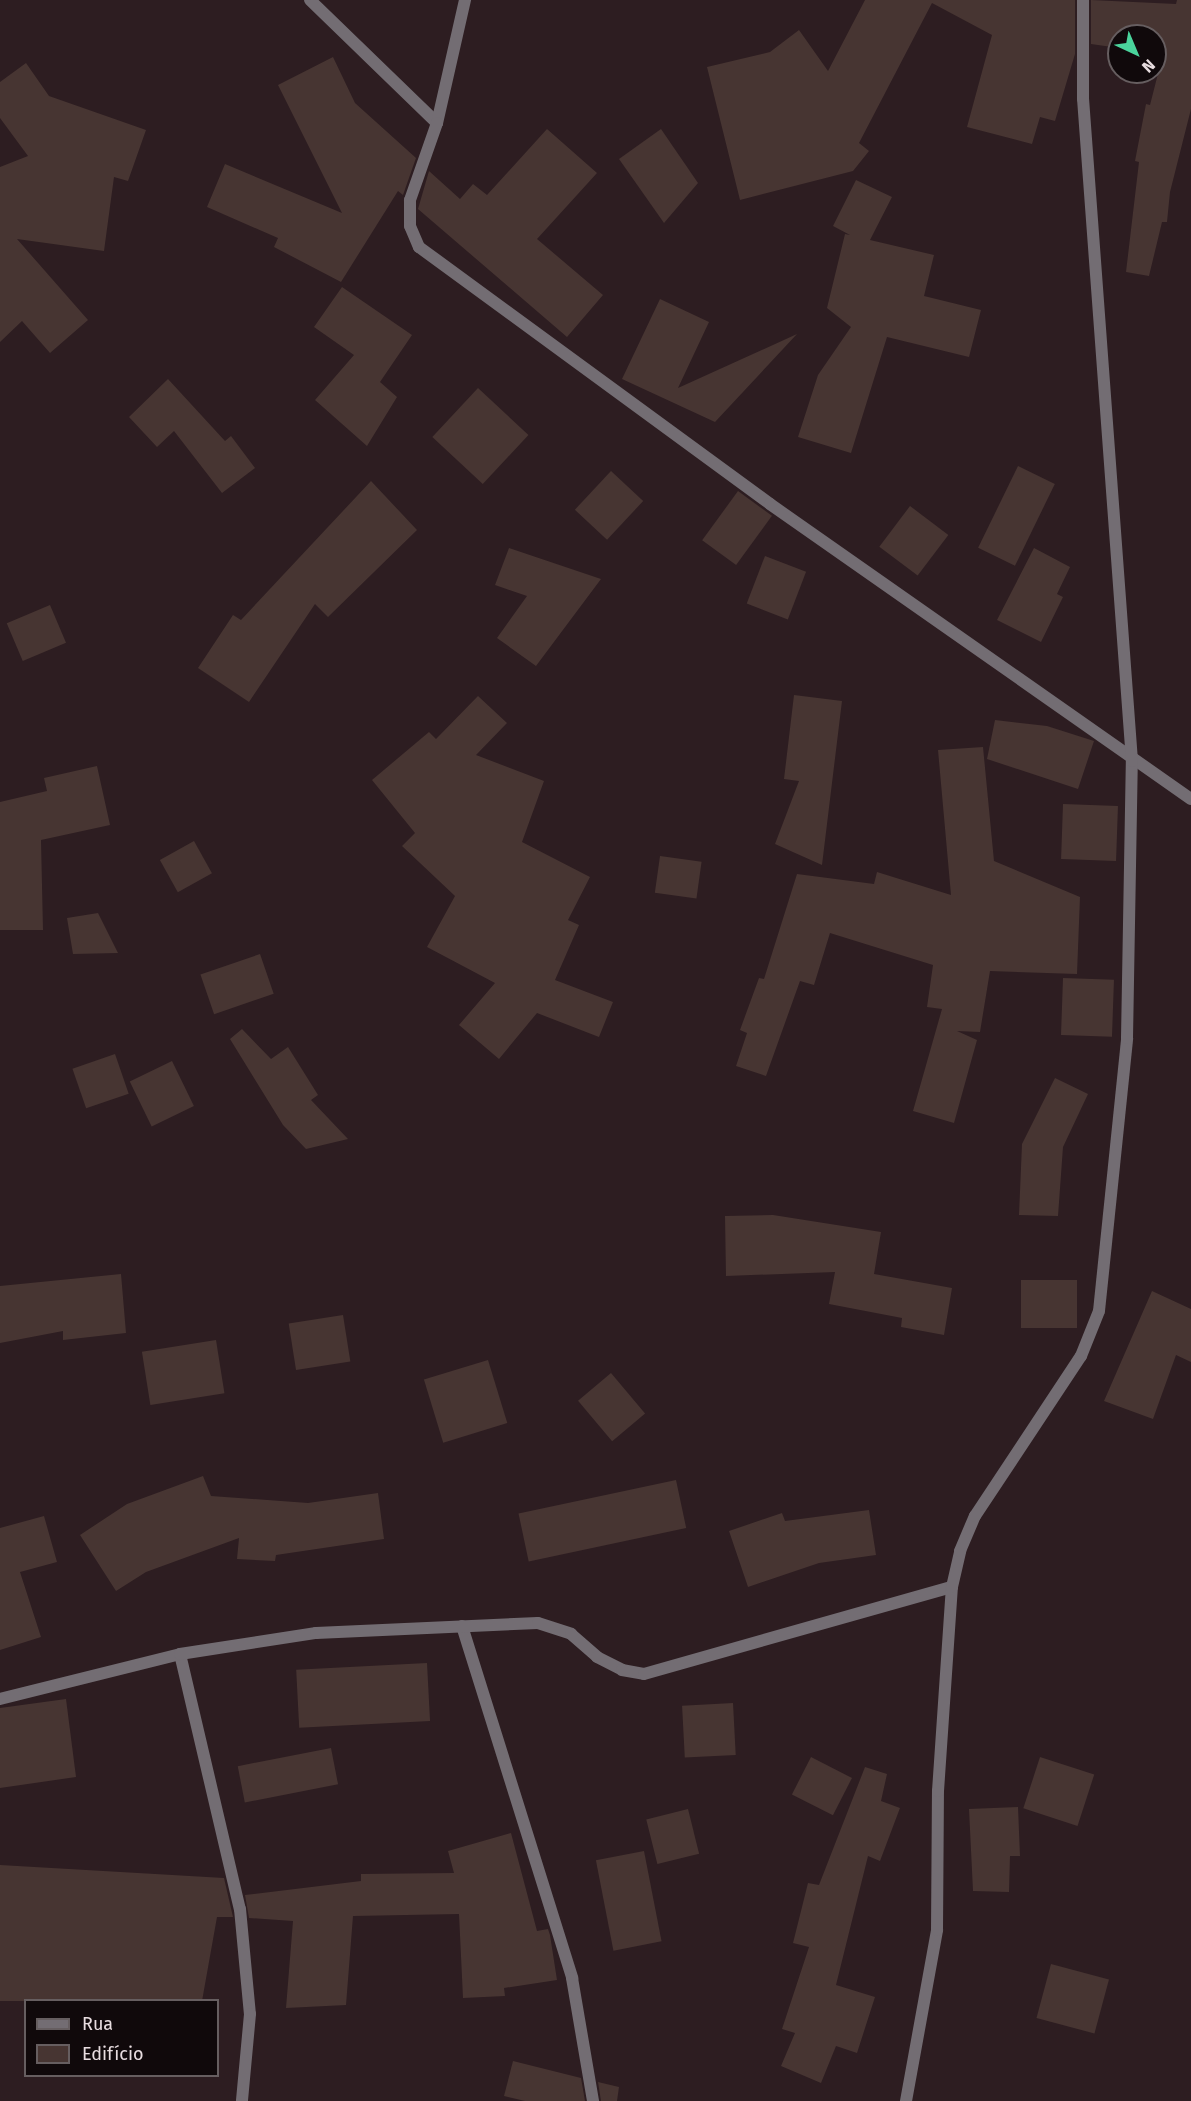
<!DOCTYPE html>
<html>
<head>
<meta charset="utf-8">
<style>
  body { margin:0 }
  #map { position:relative; width:1191px; height:2101px; overflow:hidden; background:#2d1d21; font-family:"Fira Sans",sans-serif }
  div>[style] { position:absolute }
  [style*='--x'] { left:calc(var(--x)*1px); top:calc(var(--y)*1px); width:calc(var(--w)*1px); rotate:calc(var(--a)*1deg) }
  .building>* { inset:0; background:#473532; transform-origin:0 0 }
  .street>* { height:12px; margin:-6px; padding:0 6px; transform-origin:6px; border-radius:6px; background:#736d73 }
  span { translate:-50% -50%; white-space:nowrap; text-align:center; line-height:1.15; -webkit-text-stroke:4.5px #10090b; paint-order:stroke }
  .legend { position:absolute; left:24px; top:1999px; width:195px; height:78px; box-sizing:border-box; background:#10090b; border:2px solid #665e60; margin:0; padding:8px 10px; list-style:none; font-size:18px; color:#e8dde0 }
  .legend li { display:flex; align-items:center; gap:12px; height:30px }
  .legend b { width:30px; border:2px solid #665e60 }
  .north { position:absolute; left:1107px; top:24px; width:60px; height:60px; box-sizing:border-box; background:#10090b; border:2px solid #665e60; border-radius:50%; rotate:136deg; font-size:16px; font-weight:700; line-height:24px; text-align:center; color:#e8dde0 }
  .north::after { content:''; display:block; margin:auto; width:21px; height:27px; background:#4ad49c; clip-path:polygon(50% 0,100% 100%,50% 72%,0 100%) }
</style>
</head>
<body>
<div id="map">
  <div class="building">
    <div style="clip-path:polygon(865px 0,1075px 0,1075px 54px,1055px 121px,1040px 117px,1032px 144px,967px 127px,992px 35px,932px 3px,859px 143px,869px 151px,853px 171px,740px 200px,707px 67px,770px 52px,799px 30px,828px 71px)"></div>
    <div style="clip-path:polygon(1091px 0,1176px 4px,1177px 0,1191px 0,1191px 109px,1170px 192px,1167px 222px,1162px 222px,1149px 276px,1126px 272px,1139px 162px,1135px 161px,1146px 104px,1150px 105px,1163px 54px,1155px 53px,1155px 36px,1119px 36px,1119px 48px,1091px 44px)"></div>
    <div style="clip-path:polygon(333px 57px,355px 103px,416px 158px,403px 195px,398px 191px,341px 282px,274px 247px,278px 238px,207px 207px,225px 164px,342px 213px,278px 85px)"></div>
    <div style="clip-path:polygon(26px 63px,49px 96px,146px 130px,128px 181px,114px 177px,104px 251px,17px 239px,88px 320px,50px 353px,22px 321px,0 342px,0 167px,28px 156px,0 118px,0 82px)"></div>
    <div style="clip-path:polygon(547px 129px,597px 173px,537px 239px,603px 295px,567px 337px,418px 209px,429px 171px,460px 199px,473px 184px,487px 195px)"></div>
    <div style="clip-path:polygon(661px 129px,698px 183px,664px 223px,619px 159px)"></div>
    <div style="clip-path:polygon(856px 180px,892px 197px,870px 240px,934px 255px,924px 296px,981px 310px,969px 357px,887px 337px,851px 453px,798px 437px,818px 375px,851px 327px,827px 308px,845px 234px,850px 235px,833px 226px)"></div>
    <div style="clip-path:polygon(342px 287px,412px 335px,380px 382px,397px 397px,367px 446px,315px 400px,354px 355px,314px 327px)"></div>
    <div style="clip-path:polygon(660px 299px,709px 322px,678px 388px,797px 334px,715px 422px,622px 379px)"></div>
    <div style="clip-path:polygon(168px 379px,225px 441px,231px 436px,255px 468px,222px 493px,174px 431px,157px 447px,129px 417px)"></div>
    <div style="left:478px;top:388px;width:69px;height:67px;rotate:43deg"></div>
    <div style="left:1018px;top:466px;width:41px;height:91px;rotate:26deg"></div>
    <div style="left:611px;top:471px;width:44px;height:53px;rotate:43deg"></div>
    <div style="clip-path:polygon(371px 481px,417px 530px,328px 617px,315px 604px,249px 702px,198px 668px,233px 615px,241px 620px)"></div>
    <div style="left:738px;top:491px;width:42px;height:61px;rotate:36deg"></div>
    <div style="left:910px;top:506px;width:48px;height:51px;rotate:37deg"></div>
    <div style="clip-path:polygon(509px 548px,601px 579px,536px 666px,497px 638px,527px 596px,495px 585px)"></div>
    <div style="clip-path:polygon(1034px 548px,1070px 567px,1057px 594px,1063px 597px,1041px 642px,997px 620px)"></div>
    <div style="left:765px;top:556px;width:44px;height:51px;rotate:21deg"></div>
    <div style="left:50px;top:605px;width:41px;height:47px;rotate:67deg"></div>
    <div style="clip-path:polygon(794px 695px,842px 701px,822px 865px,775px 844px,799px 781px,784px 779px)"></div>
    <div style="clip-path:polygon(478px 696px,507px 723px,476px 755px,544px 781px,522px 842px,590px 877px,568px 920px,579px 925px,555px 980px,613px 1002px,599px 1037px,537px 1013px,499px 1059px,459px 1025px,495px 983px,427px 947px,455px 896px,402px 846px,415px 833px,372px 780px,429px 732px,436px 739px)"></div>
    <div style="clip-path:polygon(995px 720px,1047px 726px,1094px 741px,1078px 789px,987px 759px)"></div>
    <div style="clip-path:polygon(983px 747px,994px 861px,1080px 897px,1077px 974px,990px 971px,980px 1032px,957px 1031px,977px 1040px,954px 1123px,913px 1111px,942px 1009px,927px 1007px,933px 965px,830px 933px,814px 985px,800px 981px,766px 1076px,736px 1066px,747px 1033px,740px 1030px,759px 978px,764px 979px,797px 874px,874px 884px,877px 872px,951px 895px,938px 750px)"></div>
    <div style="clip-path:polygon(97px 766px,110px 825px,41px 840px,43px 930px,0 930px,0 802px,47px 791px,44px 778px)"></div>
    <div style="left:1063px;top:804px;width:55px;height:55px;rotate:2deg"></div>
    <div style="left:194px;top:841px;width:37px;height:39px;rotate:61deg"></div>
    <div style="left:660px;top:856px;width:42px;height:37px;rotate:8deg"></div>
    <div style="clip-path:polygon(98px 913px,118px 953px,73px 954px,67px 918px)"></div>
    <div style="left:260px;top:954px;width:42px;height:63px;rotate:71deg"></div>
    <div style="left:1063px;top:978px;width:51px;height:57px;rotate:2deg"></div>
    <div style="clip-path:polygon(242px 1029px,271px 1059px,288px 1047px,318px 1095px,311px 1100px,348px 1139px,306px 1149px,283px 1125px,230px 1039px)"></div>
    <div style="left:115px;top:1054px;width:42px;height:45px;rotate:71deg"></div>
    <div style="left:172px;top:1061px;width:50px;height:47px;rotate:64deg"></div>
    <div style="clip-path:polygon(1055px 1078px,1088px 1094px,1063px 1147px,1058px 1216px,1019px 1215px,1022px 1144px)"></div>
    <div style="clip-path:polygon(773px 1215px,881px 1232px,874px 1274px,952px 1288px,944px 1335px,901px 1327px,902px 1318px,829px 1304px,835px 1272px,726px 1276px,725px 1216px)"></div>
    <div style="clip-path:polygon(121px 1274px,126px 1333px,63px 1340px,63px 1331px,0 1343px,0 1286px)"></div>
    <div style="left:1077px;top:1280px;width:48px;height:56px;rotate:90deg"></div>
    <div style="clip-path:polygon(1152px 1291px,1191px 1309px,1191px 1362px,1176px 1355px,1153px 1419px,1104px 1401px)"></div>
    <div style="left:343px;top:1315px;width:47px;height:55px;rotate:81deg"></div>
    <div style="left:216px;top:1340px;width:54px;height:75px;rotate:81deg"></div>
    <div style="left:488px;top:1360px;width:66px;height:67px;rotate:73deg"></div>
    <div style="left:611px;top:1373px;width:53px;height:43px;rotate:50deg"></div>
    <div style="clip-path:polygon(203px 1476px,211px 1496px,308px 1503px,378px 1493px,384px 1539px,276px 1555px,275px 1561px,237px 1559px,239px 1538px,146px 1572px,116px 1591px,80px 1535px,127px 1504px)"></div>
    <div style="left:676px;top:1480px;width:49px;height:161px;rotate:78deg"></div>
    <div style="clip-path:polygon(869px 1510px,876px 1555px,819px 1563px,748px 1587px,729px 1531px,782px 1513px,785px 1521px)"></div>
    <div style="clip-path:polygon(44px 1516px,57px 1562px,20px 1572px,41px 1637px,0 1650px,0 1528px)"></div>
    <div style="left:427px;top:1663px;width:58px;height:131px;rotate:87deg"></div>
    <div style="clip-path:polygon(66px 1699px,76px 1777px,0 1788px,0 1708px)"></div>
    <div style="left:733px;top:1703px;width:52px;height:51px;rotate:87deg"></div>
    <div style="left:331px;top:1748px;width:37px;height:95px;rotate:79deg"></div>
    <div style="left:811px;top:1757px;width:46px;height:42px;rotate:27deg"></div>
    <div style="left:1040px;top:1757px;width:57px;height:54px;rotate:18deg"></div>
    <div style="clip-path:polygon(865px 1767px,887px 1774px,881px 1801px,900px 1808px,880px 1861px,868px 1856px,836px 1985px,875px 1997px,857px 2053px,836px 2046px,821px 2083px,781px 2066px,795px 2033px,782px 2029px,809px 1947px,793px 1943px,808px 1883px,819px 1885px)"></div>
    <div style="clip-path:polygon(1018px 1807px,1020px 1856px,1010px 1856px,1009px 1892px,973px 1891px,969px 1809px)"></div>
    <div style="left:688px;top:1809px;width:46px;height:43px;rotate:76deg"></div>
    <div style="clip-path:polygon(511px 1833px,537px 1931px,548px 1929px,550px 1935px,557px 1980px,504px 1988px,505px 1996px,463px 1998px,459px 1914px,353px 1916px,346px 2005px,286px 2008px,293px 1921px,249px 1918px,245px 1895px,361px 1881px,361px 1874px,454px 1873px,448px 1851px)"></div>
    <div style="left:644px;top:1851px;width:92px;height:49px;rotate:79deg"></div>
    <div style="clip-path:polygon(0 1865px,224px 1878px,233px 1917px,217px 1917px,202px 2001px,0 2001px)"></div>
    <div style="left:1051px;top:1964px;width:60px;height:56px;rotate:15deg"></div>
    <div style="clip-path:polygon(513px 2061px,581px 2078px,585px 2101px,525px 2101px,504px 2096px)"></div>
    <div style="clip-path:polygon(598px 2082px,619px 2087px,617px 2101px,601px 2101px)"></div>
  </div>
  <div class="street">
    <div style="--x:310;--y:0;--w:177;--a:44.1"></div>
    <div style="--x:465;--y:0;--w:126;--a:102.8"></div>
    <div style="--x:437;--y:123;--w:82;--a:109.3"></div>
    <div style="--x:410;--y:200;--w:26;--a:90"></div>
    <div style="--x:410;--y:226;--w:23;--a:67"></div>
    <div style="--x:419;--y:247;--w:435;--a:36.2"></div>
    <div style="--x:770;--y:504;--w:514;--a:35.02"></div>
    <div style="--x:462;--y:1626;--w:369;--a:72.6"></div>
    <div style="--x:572;--y:1978;--w:125;--a:80.3"></div>
    <div style="--x:180;--y:1654;--w:262;--a:76.8"></div>
    <div style="--x:240;--y:1909;--w:105;--a:84.6"></div>
    <div style="--x:250;--y:2014;--w:87;--a:95.3"></div>
    <div style="--x:0;--y:1699;--w:186;--a:-14"></div>
    <div style="--x:180;--y:1654;--w:138;--a:-8.8"></div>
    <div style="--x:316;--y:1633;--w:222;--a:-2.6"></div>
    <div style="--x:538;--y:1623;--w:35;--a:18"></div>
    <div style="--x:571;--y:1634;--w:35;--a:41"></div>
    <div style="--x:597;--y:1657;--w:28;--a:27"></div>
    <div style="--x:622;--y:1670;--w:22;--a:10"></div>
    <div style="--x:644;--y:1674;--w:320;--a:-15.8"></div>
    <div style="--x:906;--y:2101;--w:174;--a:-79.7"></div>
    <div style="--x:937;--y:1930;--w:139;--a:-89.6"></div>
    <div style="--x:938;--y:1791;--w:204;--a:-86.1"></div>
    <div style="--x:952;--y:1587;--w:37;--a:-77"></div>
    <div style="--x:960;--y:1551;--w:38;--a:-67"></div>
    <div style="--x:975;--y:1516;--w:192;--a:-56.5"></div>
    <div style="--x:1081;--y:1356;--w:48;--a:-68.2"></div>
    <div style="--x:1099;--y:1311;--w:274;--a:-84.1"></div>
    <div style="--x:1127;--y:1038;--w:277;--a:-89"></div>
    <div style="--x:1132;--y:761;--w:664;--a:-94.23"></div>
    <div style="--x:1083;--y:99;--w:99;--a:-90"></div>
  </div>
  <ul class="legend">
  <li><b style="height:8px;background:#736d73"></b>Rua</li>
  <li><b style="height:16px;background:#473532"></b>Edifício</li>
  </ul>
  <div class="north">N</div>
</div>
</body>
</html>
